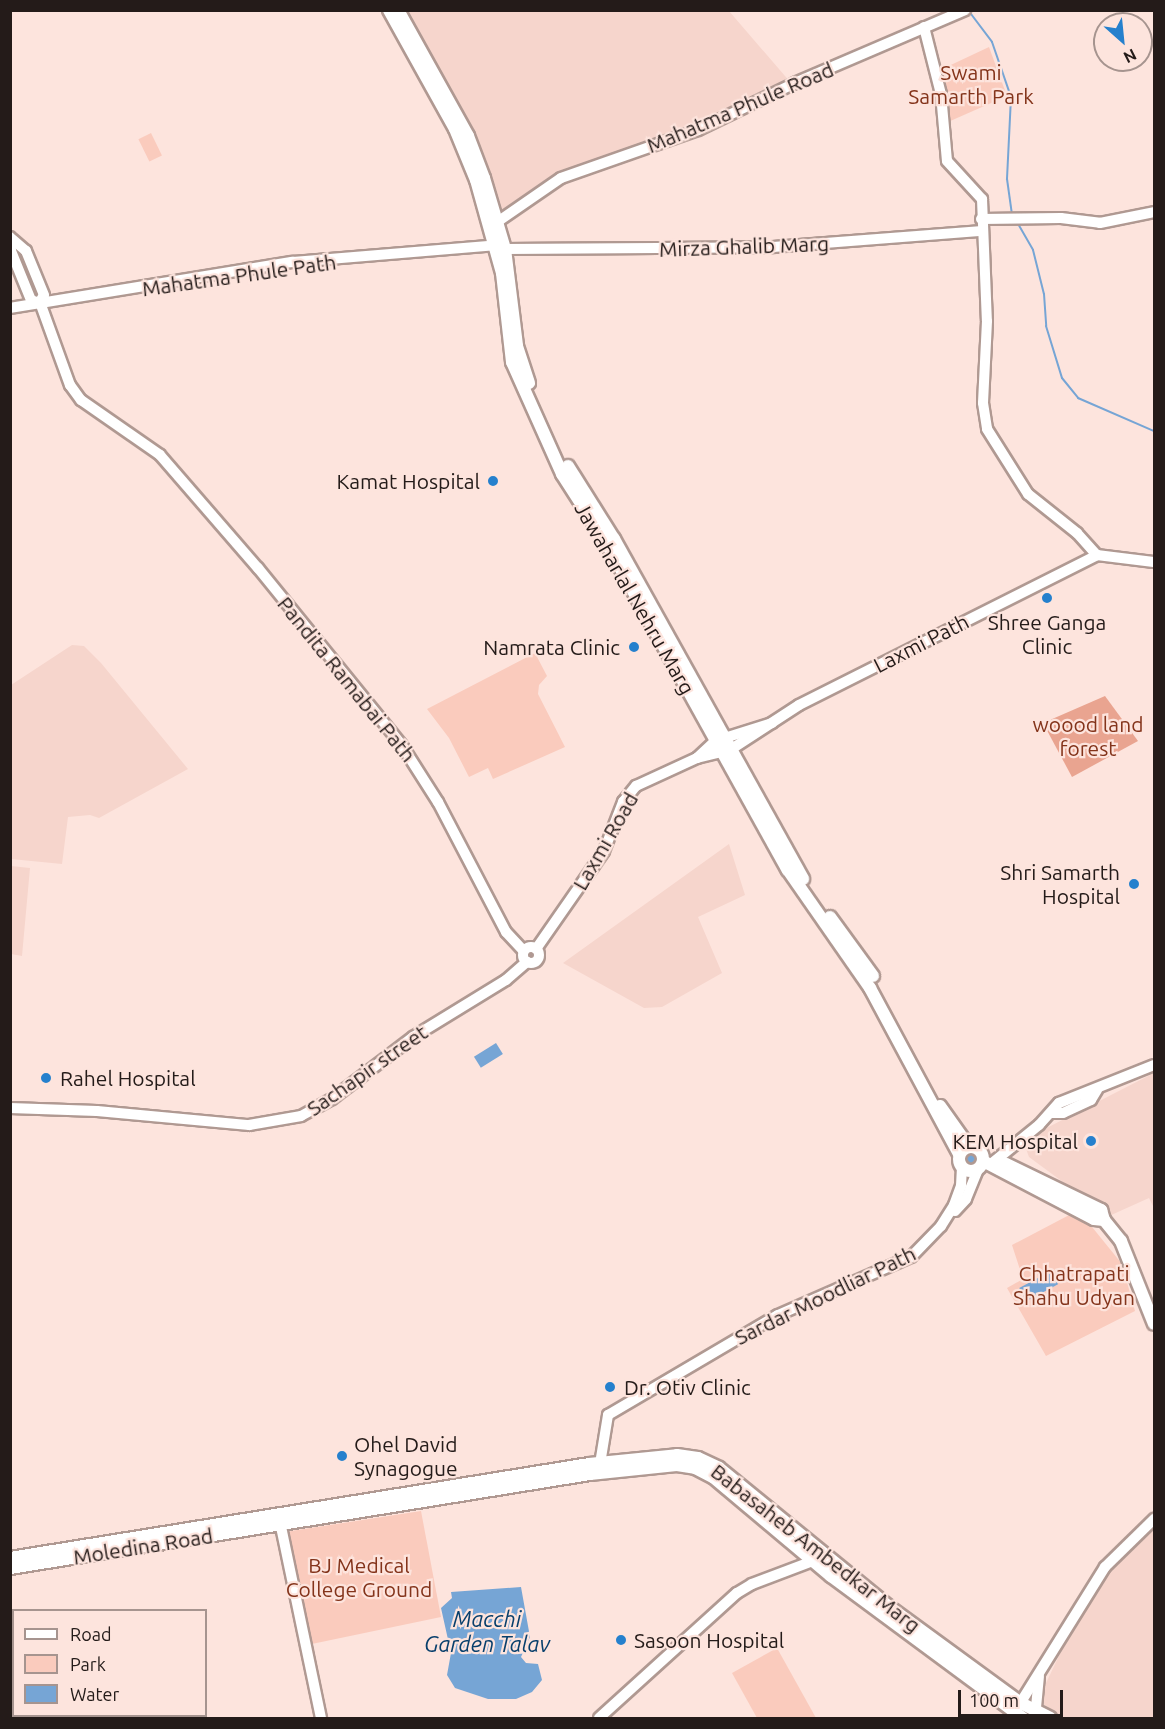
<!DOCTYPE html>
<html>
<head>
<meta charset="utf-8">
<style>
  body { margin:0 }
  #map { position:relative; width:1165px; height:1729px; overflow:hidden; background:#fde4dd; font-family:Ubuntu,sans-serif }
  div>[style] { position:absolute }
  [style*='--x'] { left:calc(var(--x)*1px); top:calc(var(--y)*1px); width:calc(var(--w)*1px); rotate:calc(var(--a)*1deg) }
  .built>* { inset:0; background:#f6d5cc }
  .green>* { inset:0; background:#facbbd; transform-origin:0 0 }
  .forest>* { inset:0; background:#e9a490 }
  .water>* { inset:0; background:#76a5d5; transform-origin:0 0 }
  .round { border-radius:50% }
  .stream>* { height:2px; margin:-1px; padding:0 1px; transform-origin:1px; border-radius:1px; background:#76a5d5 }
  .roads { filter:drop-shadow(2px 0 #b09992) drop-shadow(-2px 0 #b09992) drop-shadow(0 2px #b09992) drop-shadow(0 -2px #b09992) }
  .secondary>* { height:10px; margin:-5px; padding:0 5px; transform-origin:5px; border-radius:5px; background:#fff }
  .secondary>.ring { margin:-5px; padding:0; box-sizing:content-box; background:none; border:10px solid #fff; border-radius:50% }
  .primary>* { height:12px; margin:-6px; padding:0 6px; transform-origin:6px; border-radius:6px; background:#fff }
  .primary>.ring { margin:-6px; padding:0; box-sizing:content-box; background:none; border:12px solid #fff; border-radius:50% }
  .dots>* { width:16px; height:16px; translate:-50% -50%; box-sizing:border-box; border:3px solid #fde4dd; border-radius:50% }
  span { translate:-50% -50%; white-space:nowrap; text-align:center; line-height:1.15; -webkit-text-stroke:4.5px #fde4dd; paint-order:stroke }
  .park-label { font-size:21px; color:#84341b }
  .street-label { font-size:21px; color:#241b19 }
  .poi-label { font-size:21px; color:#241b19 }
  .right { translate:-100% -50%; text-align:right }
  .left { translate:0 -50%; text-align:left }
  .water-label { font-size:22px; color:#083f6c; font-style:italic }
  .frame { position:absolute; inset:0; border:12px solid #241b19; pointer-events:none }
  .legend { position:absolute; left:12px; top:1609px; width:195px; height:108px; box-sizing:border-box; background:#fde4dd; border:2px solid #a6948f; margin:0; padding:8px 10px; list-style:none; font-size:18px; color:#241b19 }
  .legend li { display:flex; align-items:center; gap:12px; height:30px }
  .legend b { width:30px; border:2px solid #a6948f }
  .north { position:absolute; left:1093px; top:12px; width:60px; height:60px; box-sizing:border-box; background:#fde4dd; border:2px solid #a6948f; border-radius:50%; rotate:153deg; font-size:16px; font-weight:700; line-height:24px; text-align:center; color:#241b19 }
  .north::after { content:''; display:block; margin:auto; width:21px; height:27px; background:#2580cd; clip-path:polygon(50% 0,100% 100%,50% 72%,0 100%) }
  .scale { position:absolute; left:958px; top:1690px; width:105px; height:27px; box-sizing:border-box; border:3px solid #241b19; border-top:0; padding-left:8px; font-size:18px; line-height:21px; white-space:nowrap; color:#241b19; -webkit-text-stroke:4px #fde4dd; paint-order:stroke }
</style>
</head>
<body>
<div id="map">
  <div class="built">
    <div style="clip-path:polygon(401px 11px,729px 11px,791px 83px,704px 125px,583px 165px,500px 221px)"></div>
    <div style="clip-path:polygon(72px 645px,84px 646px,101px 663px,188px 769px,99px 818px,90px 815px,68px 817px,62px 864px,11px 859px,11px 685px)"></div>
    <div style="clip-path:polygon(729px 844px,745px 895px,698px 917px,722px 973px,662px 1007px,644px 1008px,563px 963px)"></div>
    <div style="clip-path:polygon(11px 866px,30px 868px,22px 956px,11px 954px)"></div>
    <div style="clip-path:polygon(1154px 1073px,1154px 1208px,1149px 1198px,1109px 1216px,1029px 1157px,1025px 1146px,1031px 1136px)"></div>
    <div style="clip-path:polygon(1154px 1525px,1154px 1718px,1061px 1718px,1038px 1700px,1074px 1624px,1116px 1556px)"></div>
    <div style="clip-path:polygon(13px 1672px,14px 1716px,158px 1718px,11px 1718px)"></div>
  </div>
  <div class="green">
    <div style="clip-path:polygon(989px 47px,1007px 96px,948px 122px,938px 71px)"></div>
    <div style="left:151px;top:133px;width:25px;height:14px;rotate:64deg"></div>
    <div style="clip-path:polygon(535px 653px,547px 676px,539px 685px,538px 694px,565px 747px,493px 779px,488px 768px,469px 777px,449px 738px,427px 709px)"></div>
    <div style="clip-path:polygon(1073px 1213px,1088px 1222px,1122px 1264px,1135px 1311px,1046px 1356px,1007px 1288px,1023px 1279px,1012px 1245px)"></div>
    <div style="clip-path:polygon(421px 1511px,441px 1617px,307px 1645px,285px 1535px,291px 1531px)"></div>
    <div style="clip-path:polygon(777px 1648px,816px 1718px,757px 1718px,732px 1673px)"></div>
  </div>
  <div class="forest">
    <div style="clip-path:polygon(1105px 696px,1138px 741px,1072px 777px,1043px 723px)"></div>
  </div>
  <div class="water">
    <div style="left:496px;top:1043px;width:13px;height:26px;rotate:58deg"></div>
    <div class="round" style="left:964px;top:1152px;width:14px;height:14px"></div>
    <div style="left:1051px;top:1271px;width:15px;height:36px;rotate:62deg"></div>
    <div style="clip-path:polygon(521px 1587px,530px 1637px,521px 1657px,526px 1663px,538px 1664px,542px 1680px,532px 1692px,516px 1699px,488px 1699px,455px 1688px,447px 1675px,451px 1653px,441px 1608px,452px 1598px,451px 1592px)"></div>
  </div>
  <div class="stream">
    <div style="--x:968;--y:10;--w:40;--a:53"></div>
    <div style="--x:992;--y:42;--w:58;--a:70.9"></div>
    <div style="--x:1011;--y:97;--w:82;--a:92.8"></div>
    <div style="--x:1007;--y:179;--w:35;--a:82"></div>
    <div style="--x:1017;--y:222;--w:32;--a:60"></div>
    <div style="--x:1033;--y:250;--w:45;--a:76"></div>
    <div style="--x:1044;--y:294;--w:32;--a:86"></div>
    <div style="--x:1046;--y:326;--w:54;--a:72.9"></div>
    <div style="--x:1062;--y:378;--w:26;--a:51"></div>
    <div style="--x:1078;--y:398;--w:83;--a:23.5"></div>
  </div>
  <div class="roads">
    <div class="secondary">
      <div style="--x:924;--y:27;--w:69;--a:75.8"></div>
      <div style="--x:941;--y:94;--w:67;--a:84.9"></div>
      <div style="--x:947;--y:161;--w:52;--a:47.4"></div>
      <div style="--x:982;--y:199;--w:122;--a:87.7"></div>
      <div style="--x:987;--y:321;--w:82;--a:92.8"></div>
      <div style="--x:983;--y:403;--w:26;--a:81"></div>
      <div style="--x:987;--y:429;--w:77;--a:57.8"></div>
      <div style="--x:1028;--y:494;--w:63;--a:38.5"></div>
      <div style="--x:1077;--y:533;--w:30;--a:48"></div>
      <div style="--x:981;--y:219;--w:80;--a:-0.7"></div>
      <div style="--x:1061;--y:218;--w:39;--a:7"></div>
      <div style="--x:1100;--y:223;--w:55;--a:-11.5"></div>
      <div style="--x:490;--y:227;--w:86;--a:-34.6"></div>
      <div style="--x:561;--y:178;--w:145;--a:-19.3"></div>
      <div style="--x:698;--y:130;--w:108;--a:-25.9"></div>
      <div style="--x:795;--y:83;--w:185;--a:-23.2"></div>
      <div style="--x:10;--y:237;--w:14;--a:86"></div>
      <div style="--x:11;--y:251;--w:53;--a:67.8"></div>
      <div style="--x:31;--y:300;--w:9;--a:21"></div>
      <div style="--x:39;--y:303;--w:9;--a:-58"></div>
      <div style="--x:44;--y:295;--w:48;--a:-112.2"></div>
      <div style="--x:26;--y:251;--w:18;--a:-139"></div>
      <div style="--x:505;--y:249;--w:268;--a:-0.4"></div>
      <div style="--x:773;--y:247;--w:210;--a:-4.4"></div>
      <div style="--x:41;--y:305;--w:85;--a:70.1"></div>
      <div style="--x:70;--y:385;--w:19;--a:54"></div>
      <div style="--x:81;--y:400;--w:96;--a:34.8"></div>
      <div style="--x:160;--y:455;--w:150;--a:49.1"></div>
      <div style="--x:258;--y:568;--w:227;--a:50.9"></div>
      <div style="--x:401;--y:744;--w:69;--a:57.5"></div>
      <div style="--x:438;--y:802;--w:147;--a:62.4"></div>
      <div style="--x:506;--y:932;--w:26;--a:47"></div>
      <div style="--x:10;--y:308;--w:286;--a:-9.3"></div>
      <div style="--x:292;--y:262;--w:210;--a:-4.7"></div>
      <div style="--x:697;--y:758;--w:34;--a:-14"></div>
      <div style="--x:730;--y:750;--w:82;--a:-33.1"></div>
      <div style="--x:799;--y:705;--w:334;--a:-26.7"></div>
      <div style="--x:1097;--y:555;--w:57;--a:7"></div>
      <div class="ring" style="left:523px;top:947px;width:6px;height:6px"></div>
      <div style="--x:536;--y:949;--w:119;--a:-55.2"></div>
      <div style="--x:604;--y:851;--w:53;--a:-68.8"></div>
      <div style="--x:623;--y:802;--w:21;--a:-51"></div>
      <div style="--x:636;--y:786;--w:67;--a:-24.7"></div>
      <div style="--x:697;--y:758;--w:25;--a:-43"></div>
      <div style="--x:715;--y:741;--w:60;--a:-17.5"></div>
      <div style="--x:10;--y:1108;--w:87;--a:2"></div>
      <div style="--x:97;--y:1111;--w:153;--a:5.3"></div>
      <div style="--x:249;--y:1125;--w:53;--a:-9.8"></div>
      <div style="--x:301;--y:1116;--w:35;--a:-29"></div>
      <div style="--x:332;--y:1099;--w:102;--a:-37.4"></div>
      <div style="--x:413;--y:1037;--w:109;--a:-31.5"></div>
      <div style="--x:506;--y:980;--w:28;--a:-41"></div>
      <div style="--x:1052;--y:1113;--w:11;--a:0"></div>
      <div style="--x:1063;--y:1113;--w:31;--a:-25"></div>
      <div style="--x:1091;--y:1100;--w:12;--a:-59"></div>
      <div style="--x:991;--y:1164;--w:62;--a:-39.1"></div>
      <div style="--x:1039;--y:1125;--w:30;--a:-48"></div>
      <div style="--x:1059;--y:1103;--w:102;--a:-21.8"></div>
      <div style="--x:955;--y:1211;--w:16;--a:-47"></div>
      <div style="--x:966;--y:1199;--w:32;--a:-68"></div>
      <div style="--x:599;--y:1470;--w:56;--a:-80.7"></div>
      <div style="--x:608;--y:1415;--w:197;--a:-30.5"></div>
      <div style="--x:778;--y:1315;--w:145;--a:-23.6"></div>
      <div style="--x:911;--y:1257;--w:43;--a:-45.9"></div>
      <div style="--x:941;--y:1226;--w:25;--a:-58"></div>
      <div style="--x:954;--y:1205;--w:20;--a:-70"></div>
      <div style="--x:961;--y:1186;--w:18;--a:-87"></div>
      <div style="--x:279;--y:1517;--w:205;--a:78.2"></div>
      <div style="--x:599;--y:1718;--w:186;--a:-42.2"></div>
      <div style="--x:737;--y:1593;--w:17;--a:-31"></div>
      <div style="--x:752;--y:1584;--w:71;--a:-20.7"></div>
      <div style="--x:1011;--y:1718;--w:178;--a:-58.1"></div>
      <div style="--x:1105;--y:1567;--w:69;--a:-44.4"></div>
      <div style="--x:1035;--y:1718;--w:42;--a:-84.6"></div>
    </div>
    <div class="primary">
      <div style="--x:389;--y:10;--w:136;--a:61"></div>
      <div style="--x:455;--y:129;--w:55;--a:67.6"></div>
      <div style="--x:476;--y:180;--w:97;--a:74.4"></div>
      <div style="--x:502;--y:273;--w:90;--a:83.6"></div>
      <div style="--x:512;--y:362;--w:123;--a:65.9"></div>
      <div style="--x:562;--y:474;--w:83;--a:57.3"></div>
      <div style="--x:607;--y:544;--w:373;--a:61"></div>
      <div style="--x:788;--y:870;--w:144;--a:55.2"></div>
      <div style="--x:870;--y:988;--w:188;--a:61.8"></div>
      <div style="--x:398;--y:10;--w:144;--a:60.9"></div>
      <div style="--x:468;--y:136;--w:45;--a:69.1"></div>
      <div style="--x:484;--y:178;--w:74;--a:73.5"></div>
      <div style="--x:505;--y:249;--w:98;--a:82.9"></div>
      <div style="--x:517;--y:346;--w:39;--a:72"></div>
      <div style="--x:568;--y:466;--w:86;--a:57.8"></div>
      <div style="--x:614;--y:539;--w:389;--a:60.9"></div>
      <div style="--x:830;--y:917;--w:73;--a:53.9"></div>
      <div style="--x:940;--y:1106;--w:50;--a:54.7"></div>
      <div class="ring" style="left:959px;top:1147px;width:12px;height:12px"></div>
      <div style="--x:983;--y:1161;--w:125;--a:27.6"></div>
      <div style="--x:1094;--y:1219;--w:10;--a:6"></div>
      <div style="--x:997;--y:1166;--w:9;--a:-13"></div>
      <div style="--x:1006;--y:1164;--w:106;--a:25.8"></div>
      <div style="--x:1101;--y:1210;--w:10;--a:73"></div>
      <div style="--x:1104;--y:1220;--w:27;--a:51"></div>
      <div style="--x:1121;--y:1241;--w:89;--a:68.3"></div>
      <div style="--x:10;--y:1558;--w:587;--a:-9.22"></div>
      <div style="--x:589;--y:1464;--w:88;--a:-5.8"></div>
      <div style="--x:677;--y:1455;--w:21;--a:8"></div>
      <div style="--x:698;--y:1458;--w:23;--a:25"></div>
      <div style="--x:719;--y:1468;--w:218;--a:39.2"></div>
      <div style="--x:888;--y:1606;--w:162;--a:36.2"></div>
      <div style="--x:1019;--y:1702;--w:35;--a:27"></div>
      <div style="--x:10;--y:1568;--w:588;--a:-9.21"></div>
      <div style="--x:590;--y:1474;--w:87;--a:-5.9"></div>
      <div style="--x:677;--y:1465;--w:18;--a:9"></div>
      <div style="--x:695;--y:1468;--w:20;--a:27"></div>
      <div style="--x:713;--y:1477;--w:154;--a:40"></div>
      <div style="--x:831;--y:1576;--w:239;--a:36.5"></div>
    </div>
  </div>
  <div class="dots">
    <div style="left:493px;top:481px;background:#2580cd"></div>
    <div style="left:1047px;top:598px;background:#2580cd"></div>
    <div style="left:634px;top:647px;background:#2580cd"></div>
    <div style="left:1134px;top:884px;background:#2580cd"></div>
    <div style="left:46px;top:1078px;background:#2580cd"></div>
    <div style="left:1091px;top:1141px;background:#2580cd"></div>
    <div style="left:610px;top:1387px;background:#2580cd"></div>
    <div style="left:342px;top:1456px;background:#2580cd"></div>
    <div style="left:621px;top:1640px;background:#2580cd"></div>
  </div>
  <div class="park-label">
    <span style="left:971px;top:84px">Swami<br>Samarth Park</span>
    <span style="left:1088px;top:736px">woood land<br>forest</span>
    <span style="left:1074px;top:1285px">Chhatrapati<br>Shahu Udyan</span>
    <span style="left:359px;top:1577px">BJ Medical<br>College Ground</span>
  </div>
  <div class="street-label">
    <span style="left:740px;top:107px;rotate:-23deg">Mahatma Phule Road</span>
    <span style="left:744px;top:246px;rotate:-2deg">Mirza Ghalib Marg</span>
    <span style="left:239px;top:275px;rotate:-8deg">Mahatma Phule Path</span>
    <span style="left:635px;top:598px;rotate:60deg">Jawaharlal Nehru Marg</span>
    <span style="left:921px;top:643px;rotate:-27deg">Laxmi Path</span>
    <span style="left:347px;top:679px;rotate:51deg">Pandita Ramabai Path</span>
    <span style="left:605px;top:841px;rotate:-60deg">Laxmi Road</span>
    <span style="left:367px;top:1070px;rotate:-35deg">Sachapir street</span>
    <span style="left:825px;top:1295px;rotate:-26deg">Sardar Moodliar Path</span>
    <span style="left:143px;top:1546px;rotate:-9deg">Moledina Road</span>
    <span style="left:816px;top:1548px;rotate:38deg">Babasaheb Ambedkar Marg</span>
  </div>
  <div class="poi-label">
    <span class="right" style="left:480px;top:481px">Kamat Hospital</span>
    <span style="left:1047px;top:634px">Shree Ganga<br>Clinic</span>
    <span class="right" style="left:620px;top:647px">Namrata Clinic</span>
    <span class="right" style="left:1120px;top:884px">Shri Samarth<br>Hospital</span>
    <span class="left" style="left:60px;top:1078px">Rahel Hospital</span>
    <span class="right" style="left:1078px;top:1141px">KEM Hospital</span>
    <span class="left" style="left:624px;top:1387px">Dr. Otiv Clinic</span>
    <span class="left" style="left:354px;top:1456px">Ohel David<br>Synagogue</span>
    <span class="left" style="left:634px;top:1640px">Sasoon Hospital</span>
  </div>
  <div class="water-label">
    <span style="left:487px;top:1631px">Macchi<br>Garden Talav</span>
  </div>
  <div class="frame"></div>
  <ul class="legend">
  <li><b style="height:8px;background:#fff"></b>Road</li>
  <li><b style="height:16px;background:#facbbd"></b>Park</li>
  <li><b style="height:16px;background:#76a5d5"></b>Water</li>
  </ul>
  <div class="north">N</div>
  <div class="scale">100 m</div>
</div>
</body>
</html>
